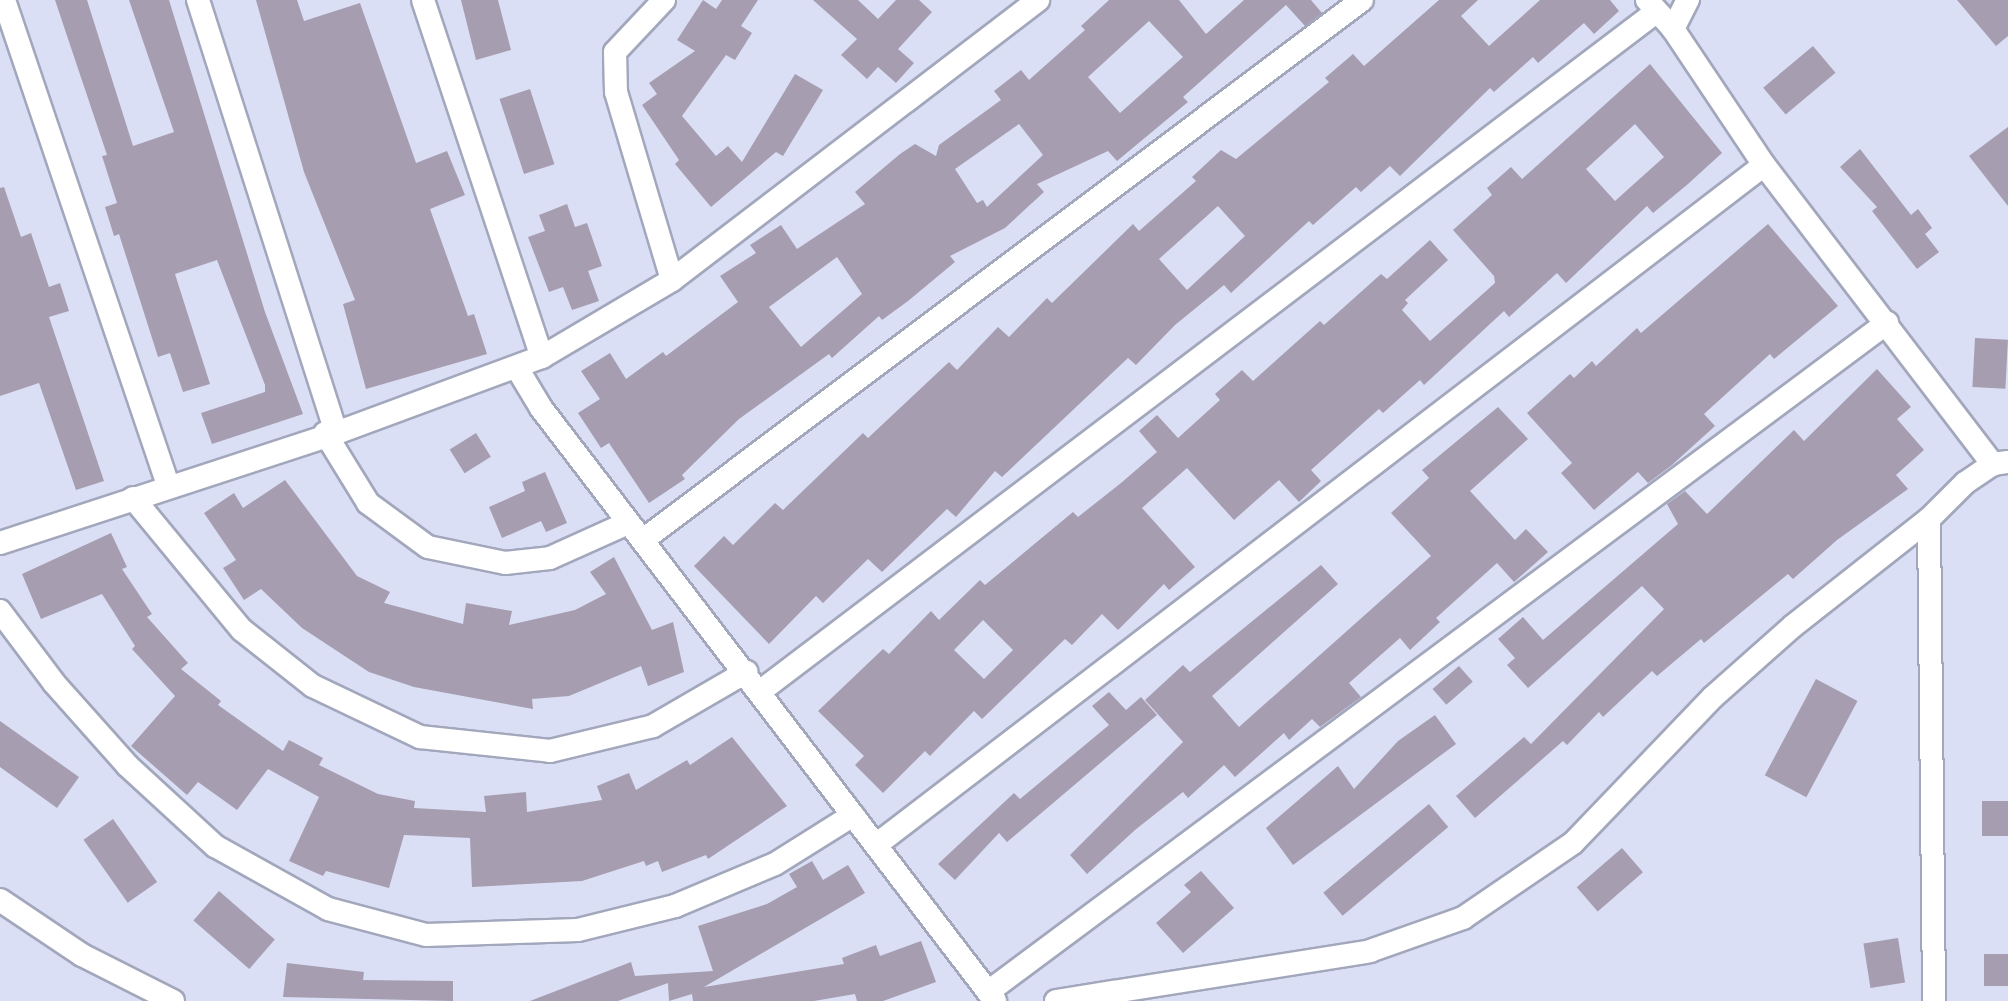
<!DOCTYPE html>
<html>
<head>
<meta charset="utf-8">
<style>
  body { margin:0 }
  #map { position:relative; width:2008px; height:1001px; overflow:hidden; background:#dadff5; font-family:"Alegreya Sans",sans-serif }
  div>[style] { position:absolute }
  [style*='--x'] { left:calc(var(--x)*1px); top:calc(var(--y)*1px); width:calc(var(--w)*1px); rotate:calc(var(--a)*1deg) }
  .building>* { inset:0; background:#a69db1; transform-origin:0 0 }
  .roads { filter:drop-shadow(2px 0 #a2a7bc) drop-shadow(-2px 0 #a2a7bc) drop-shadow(0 2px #a2a7bc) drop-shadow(0 -2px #a2a7bc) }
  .minor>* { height:22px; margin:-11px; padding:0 11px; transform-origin:11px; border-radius:11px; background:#fff }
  span { translate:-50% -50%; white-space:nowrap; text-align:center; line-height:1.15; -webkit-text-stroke:7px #e8edfe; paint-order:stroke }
</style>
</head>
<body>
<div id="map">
  <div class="building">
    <div style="clip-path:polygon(55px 0,87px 0,133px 146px,174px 132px,129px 0,169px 0,265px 312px,303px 414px,212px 444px,201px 413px,265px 392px,265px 385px,217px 260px,175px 274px,210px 384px,183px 392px,170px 353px,158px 357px,119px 234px,114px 236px,105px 207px,117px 203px,102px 156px,107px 155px)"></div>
    <div style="clip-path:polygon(256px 0,297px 0,304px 21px,360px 3px,416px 163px,447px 151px,465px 195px,430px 209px,468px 316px,474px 314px,487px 354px,366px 389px,343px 304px,355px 300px,304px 172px)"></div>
    <div style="clip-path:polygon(461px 0,498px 0,511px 50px,476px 60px)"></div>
    <div style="clip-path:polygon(703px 0,716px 9px,722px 0,758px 0,741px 26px,752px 33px,735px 60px,726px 55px,682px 116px,716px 156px,728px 146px,742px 162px,795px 74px,823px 90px,783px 156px,776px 152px,711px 207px,675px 164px,679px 160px,642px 105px,657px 94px,649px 83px,695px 51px,677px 40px)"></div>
    <div style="clip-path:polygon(813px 0,858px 0,878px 19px,896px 0,919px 0,932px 12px,898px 49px,914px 63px,896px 83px,878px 67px,867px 79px,841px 55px,857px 39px)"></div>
    <div style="clip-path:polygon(evenodd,1109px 0,1179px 0,1206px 34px,1244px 0,1311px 0,1322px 13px,1305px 26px,1286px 5px,1183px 97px,1188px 102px,1117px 161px,1108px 151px,1037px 184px,1044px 192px,1005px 228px,950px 256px,955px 262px,908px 301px,882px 320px,879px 316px,832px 358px,829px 354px,739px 419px,682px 475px,685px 479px,649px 503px,609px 443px,601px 448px,578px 413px,600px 399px,581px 371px,610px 353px,626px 379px,663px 352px,666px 356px,738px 302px,720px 276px,756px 253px,750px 245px,781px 225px,797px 249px,865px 204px,855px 192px,900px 154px,915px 144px,936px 156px,939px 145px,1001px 100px,994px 91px,1021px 70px,1029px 80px,1085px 30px,1081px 26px,1109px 0,1149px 21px,1183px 57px,1120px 113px,1088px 77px,1149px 21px,1109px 0,1019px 124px,1043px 155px,987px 207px,983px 200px,977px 203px,955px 169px,1019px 124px,1109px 0,837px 257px,862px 294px,801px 347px,769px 307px,837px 257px)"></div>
    <div style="clip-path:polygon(evenodd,1439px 0,1478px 0,1461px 16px,1489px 46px,1540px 0,1610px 0,1619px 11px,1594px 34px,1584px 23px,1538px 63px,1533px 57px,1494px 92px,1490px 88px,1400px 176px,1390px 166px,1361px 192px,1356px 187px,1313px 225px,1309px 221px,1231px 293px,1224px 285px,1175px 325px,1136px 365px,1128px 358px,1002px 477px,995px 471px,956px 517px,947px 509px,882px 572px,868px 559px,823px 603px,816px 596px,769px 644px,694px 566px,724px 536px,733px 545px,775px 503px,783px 510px,863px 433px,868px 438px,949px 362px,957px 370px,998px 327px,1009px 337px,1047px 298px,1052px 303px,1133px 224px,1139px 231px,1196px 181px,1192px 177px,1221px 150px,1236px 159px,1329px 82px,1325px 78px,1353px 54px,1364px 66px,1439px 0,1218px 206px,1245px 236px,1187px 290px,1159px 259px,1218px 206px)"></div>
    <div style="clip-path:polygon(1957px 0,2008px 0,2008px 36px,1996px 46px)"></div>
    <div style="left:1813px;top:46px;width:35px;height:65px;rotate:50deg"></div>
    <div style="clip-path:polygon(evenodd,1650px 64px,1722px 153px,1688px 184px,1653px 213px,1647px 206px,1566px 283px,1557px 273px,1509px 317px,1504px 311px,1424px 385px,1420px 380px,1383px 413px,1379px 409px,1311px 470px,1321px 481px,1299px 502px,1279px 480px,1234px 520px,1187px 468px,1142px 508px,1195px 567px,1169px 590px,1164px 584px,1118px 630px,1102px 614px,1072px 645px,1065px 639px,982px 719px,974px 711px,930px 756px,925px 751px,883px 793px,855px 765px,864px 756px,818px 711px,883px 649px,889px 654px,931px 611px,939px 620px,980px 580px,985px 585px,1073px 512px,1078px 517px,1121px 483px,1157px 452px,1139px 431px,1157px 415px,1178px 438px,1220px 400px,1215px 394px,1242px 370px,1253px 381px,1320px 321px,1324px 325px,1381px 274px,1387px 279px,1430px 240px,1448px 260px,1405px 300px,1408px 303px,1402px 310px,1430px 341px,1495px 283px,1494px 276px,1453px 230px,1492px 195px,1487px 188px,1511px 167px,1522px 179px,1650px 64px,1635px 124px,1664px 157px,1615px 201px,1586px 169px,1635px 124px,1650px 64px,983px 620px,1013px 650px,984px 679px,954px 650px,983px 620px)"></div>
    <div style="left:530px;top:89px;width:79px;height:32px;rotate:72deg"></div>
    <div style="clip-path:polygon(2008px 127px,2008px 206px,1969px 156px)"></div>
    <div style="clip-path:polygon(1860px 149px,1911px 215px,1918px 209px,1932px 228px,1925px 234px,1939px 252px,1917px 269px,1872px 211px,1877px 207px,1840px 167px)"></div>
    <div style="clip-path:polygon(4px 187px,21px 237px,31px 233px,49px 287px,60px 283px,69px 311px,49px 317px,104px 481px,76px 490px,39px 383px,0 396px,0 188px)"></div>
    <div style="clip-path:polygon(567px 204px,575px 227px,587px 223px,602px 266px,588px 271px,599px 301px,572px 310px,563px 287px,549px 292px,528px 237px,545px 231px,539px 215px)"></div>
    <div style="clip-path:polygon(1768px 224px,1838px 306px,1774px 359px,1770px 354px,1704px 414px,1715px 426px,1672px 465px,1648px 483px,1638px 472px,1594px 510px,1561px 473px,1572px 463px,1527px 413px,1570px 374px,1574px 378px,1592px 361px,1596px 366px,1637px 328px,1641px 333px)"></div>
    <div style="left:1975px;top:338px;width:33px;height:49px;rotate:3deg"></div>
    <div style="clip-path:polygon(1877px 369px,1911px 407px,1897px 419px,1924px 450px,1896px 475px,1908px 489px,1837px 540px,1793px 579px,1788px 574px,1704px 643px,1701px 639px,1657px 676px,1652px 671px,1603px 717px,1599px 712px,1567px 745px,1563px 741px,1475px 818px,1456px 796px,1524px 737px,1531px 744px,1664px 609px,1642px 586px,1528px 688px,1507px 665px,1515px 658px,1498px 639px,1523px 617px,1543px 640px,1678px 524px,1667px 504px,1685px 491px,1707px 514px,1794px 430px,1804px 441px)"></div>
    <div style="clip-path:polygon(1498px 407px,1528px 439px,1470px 491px,1515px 540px,1526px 529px,1548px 552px,1514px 582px,1497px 563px,1436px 618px,1440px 622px,1410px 650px,1400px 638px,1349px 683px,1361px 697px,1320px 727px,1312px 719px,1289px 740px,1284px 733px,1235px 777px,1224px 765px,1188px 798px,1183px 792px,1135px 830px,1087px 874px,1070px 855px,1183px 742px,1145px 700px,1183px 665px,1190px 672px,1321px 565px,1338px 584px,1212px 696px,1239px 727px,1431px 556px,1391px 513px,1429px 478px,1422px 470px)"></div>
    <div style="left:476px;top:433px;width:28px;height:31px;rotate:58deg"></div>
    <div style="clip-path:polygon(545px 472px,567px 523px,546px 532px,541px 521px,502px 538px,489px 507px,525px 491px,522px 482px)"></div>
    <div style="clip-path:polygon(285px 480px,357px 576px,390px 592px,384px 603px,463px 624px,466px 603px,512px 611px,509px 625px,575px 610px,606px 594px,590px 572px,614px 557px,652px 630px,673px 622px,684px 672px,648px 686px,641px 666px,569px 696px,532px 699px,533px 709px,414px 687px,369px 672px,302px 628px,261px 589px,244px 600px,223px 568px,236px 560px,204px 513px,234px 493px,243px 508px)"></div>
    <div style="clip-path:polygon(111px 533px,127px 567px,122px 569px,152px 614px,147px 617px,188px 663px,181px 669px,221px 701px,218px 705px,283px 751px,289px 740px,323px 758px,319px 765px,378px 794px,415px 801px,414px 808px,486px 812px,484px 796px,526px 792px,527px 812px,602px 800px,597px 786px,629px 773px,636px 790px,687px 760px,690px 765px,732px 737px,787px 806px,708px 859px,706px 855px,662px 872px,658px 861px,646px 866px,644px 861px,582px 881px,472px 887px,470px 838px,404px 835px,389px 888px,326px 871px,323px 876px,289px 861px,319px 797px,268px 769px,237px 810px,198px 782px,187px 795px,131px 746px,175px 696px,132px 649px,135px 646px,102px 594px,41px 619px,22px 574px)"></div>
    <div style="left:1459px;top:666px;width:21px;height:35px;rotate:49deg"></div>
    <div style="left:1816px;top:679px;width:47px;height:109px;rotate:28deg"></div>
    <div style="clip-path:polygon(1109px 692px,1126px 710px,1141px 697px,1157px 715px,1007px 842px,999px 833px,955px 880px,938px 864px,1014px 793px,1020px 799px,1109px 725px,1092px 706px)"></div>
    <div style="clip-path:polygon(1435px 715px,1456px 744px,1293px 865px,1266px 828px,1338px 766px,1354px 789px,1398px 741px)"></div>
    <div style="clip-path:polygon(0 721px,79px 777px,57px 808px,0 767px)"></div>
    <div style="left:2008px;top:801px;width:35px;height:26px;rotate:90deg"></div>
    <div style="left:1429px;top:804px;width:30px;height:138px;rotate:50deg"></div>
    <div style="left:113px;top:819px;width:77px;height:36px;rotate:55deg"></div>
    <div style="left:1622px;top:848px;width:32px;height:60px;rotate:49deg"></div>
    <div style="clip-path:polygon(812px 861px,823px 880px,848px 865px,865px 893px,704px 987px,844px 964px,842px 958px,876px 945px,880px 956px,921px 941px,936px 982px,883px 1001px,857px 1001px,855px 994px,814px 1001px,693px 1001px,692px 994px,669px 1001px,668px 983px,618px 1001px,530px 1001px,631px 962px,635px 976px,713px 971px,698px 926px,767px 904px,797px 887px,789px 874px)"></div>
    <div style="clip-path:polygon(1201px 871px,1234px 908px,1183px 953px,1156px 923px,1191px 892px,1184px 885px)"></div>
    <div style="left:219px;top:891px;width:74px;height:39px;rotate:41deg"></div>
    <div style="left:1898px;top:938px;width:45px;height:35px;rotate:81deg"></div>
    <div style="left:2008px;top:954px;width:32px;height:24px;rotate:90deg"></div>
    <div style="clip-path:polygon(287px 963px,364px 972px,363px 980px,453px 981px,453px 1001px,283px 997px)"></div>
  </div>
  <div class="roads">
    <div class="minor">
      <div style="--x:4;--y:0;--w:512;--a:71.32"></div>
      <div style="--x:198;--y:0;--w:454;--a:72.3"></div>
      <div style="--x:423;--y:0;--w:376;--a:71.6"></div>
      <div style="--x:664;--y:0;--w:71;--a:133.3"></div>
      <div style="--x:615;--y:52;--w:40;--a:88.6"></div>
      <div style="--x:616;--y:92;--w:196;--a:73.4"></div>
      <div style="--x:1647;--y:0;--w:39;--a:48"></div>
      <div style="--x:1673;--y:29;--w:164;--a:56.2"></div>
      <div style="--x:1764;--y:165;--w:377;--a:52.6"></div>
      <div style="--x:1673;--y:29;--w:33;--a:-63"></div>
      <div style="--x:517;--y:368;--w:47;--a:59"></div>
      <div style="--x:541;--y:408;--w:747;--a:52.56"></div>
      <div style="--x:325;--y:433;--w:82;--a:58.4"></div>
      <div style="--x:368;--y:503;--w:74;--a:36.3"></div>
      <div style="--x:428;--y:547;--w:79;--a:11.7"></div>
      <div style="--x:505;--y:563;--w:45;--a:-6.3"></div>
      <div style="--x:550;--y:558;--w:85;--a:-24.2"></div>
      <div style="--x:133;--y:498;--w:171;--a:50.5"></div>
      <div style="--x:242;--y:630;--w:90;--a:38.3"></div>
      <div style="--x:313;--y:686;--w:119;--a:25.5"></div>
      <div style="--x:420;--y:737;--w:131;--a:6.1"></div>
      <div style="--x:550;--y:751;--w:106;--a:-13.6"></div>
      <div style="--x:653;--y:726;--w:108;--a:-30.1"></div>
      <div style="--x:1929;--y:519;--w:482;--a:89.4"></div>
      <div style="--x:643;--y:540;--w:899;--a:-36.91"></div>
      <div style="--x:0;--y:543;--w:354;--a:-18.1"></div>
      <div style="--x:336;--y:433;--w:220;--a:-20.3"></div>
      <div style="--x:542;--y:357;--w:151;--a:-30.6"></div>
      <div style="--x:672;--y:280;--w:461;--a:-37.4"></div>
      <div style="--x:0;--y:611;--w:90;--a:53.1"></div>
      <div style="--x:54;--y:683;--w:111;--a:48.3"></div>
      <div style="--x:128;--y:766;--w:118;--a:42.6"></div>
      <div style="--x:215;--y:846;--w:129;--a:29.1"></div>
      <div style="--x:328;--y:909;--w:101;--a:14.9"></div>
      <div style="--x:426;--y:935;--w:152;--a:-1.9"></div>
      <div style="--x:578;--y:930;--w:100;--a:-13.9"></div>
      <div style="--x:675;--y:906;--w:108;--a:-22.8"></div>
      <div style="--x:775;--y:864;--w:92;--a:-32.1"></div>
      <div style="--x:762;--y:690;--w:1122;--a:-37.18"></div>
      <div style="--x:876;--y:845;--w:1118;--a:-37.44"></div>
      <div style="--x:0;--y:900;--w:99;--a:33.9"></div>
      <div style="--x:82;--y:955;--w:102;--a:26.8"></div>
      <div style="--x:988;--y:992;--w:1121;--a:-36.66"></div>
      <div style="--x:1056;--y:1001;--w:318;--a:-9"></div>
      <div style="--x:1370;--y:951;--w:99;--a:-19.5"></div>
      <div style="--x:1463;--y:918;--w:133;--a:-34.3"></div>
      <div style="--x:1573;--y:843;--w:202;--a:-46.2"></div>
      <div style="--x:1713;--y:697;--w:107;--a:-41.6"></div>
      <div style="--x:1793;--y:626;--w:173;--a:-38.2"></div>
      <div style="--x:1929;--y:519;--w:51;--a:-45"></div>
      <div style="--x:1965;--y:483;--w:34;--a:-34"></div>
      <div style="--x:1993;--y:464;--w:15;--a:-8"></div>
    </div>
  </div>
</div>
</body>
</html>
